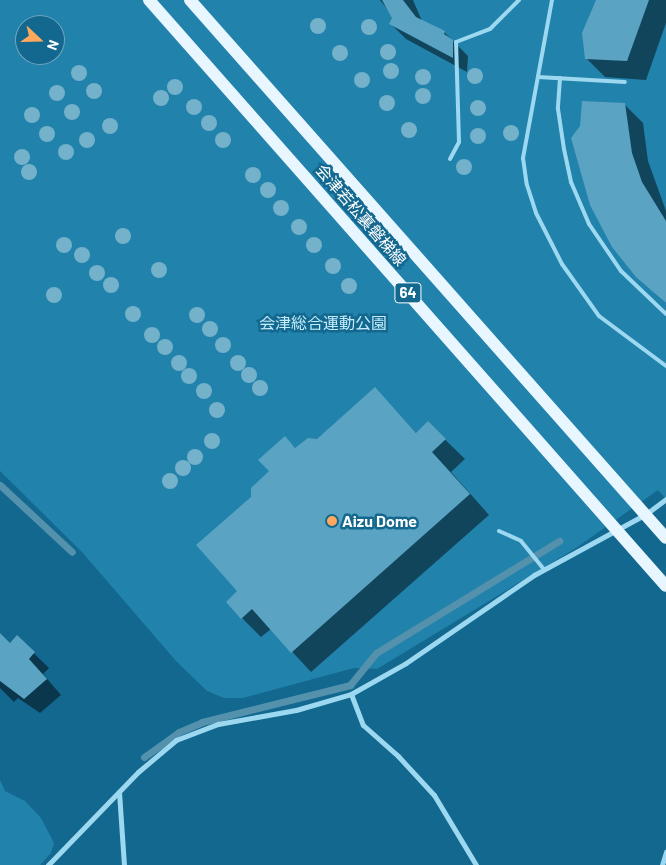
<!DOCTYPE html>
<html>
<head>
<meta charset="utf-8">
<style>
  body { margin:0 }
  #map { position:relative; width:666px; height:865px; overflow:hidden; background:#13688f; font-family:Barlow,"Noto Sans JP",sans-serif }
  div>[style] { position:absolute }
  [style*='--x'] { left:calc(var(--x)*1px); top:calc(var(--y)*1px); width:calc(var(--w)*1px); rotate:calc(var(--a)*1deg) }
  .green>* { inset:0; background:#2182ac }
  .shadow>* { inset:0; background:#0007 }
  .stream>* { height:7px; margin:-3.5px; padding:0 3.5px; transform-origin:3.5px; border-radius:3.5px; background:#5491ac }
  .building>* { inset:0; background:#5aa3c3 }
  .lane>* { height:4px; margin:-2px; padding:0 2px; transform-origin:2px; border-radius:2px; background:#9dd8f1 }
  .street>* { height:5px; margin:-2.5px; padding:0 2.5px; transform-origin:2.5px; border-radius:2.5px; background:#9dd8f1 }
  .primary>* { height:12px; margin:-6px; padding:0 6px; transform-origin:6px; border-radius:6px; background:#e8f7ff }
  .trees>* { width:16px; height:16px; margin:-8px; border-radius:50%; background:#74b1cb }
  .dots>* { width:14px; height:14px; translate:-50% -50%; box-sizing:border-box; border:2px solid #13688f; border-radius:50% }
  span { translate:-50% -50%; white-space:nowrap; text-align:center; line-height:1.15; -webkit-text-stroke:5px #13688f; paint-order:stroke }
  .shield-label span { padding:1px 4px; background:#13688f; border:1px solid; border-radius:4px; -webkit-text-stroke-width:0 }
  .shield-label { font-size:15px; color:#fff; font-weight:700 }
  .street-label { font-size:16px; color:#fff }
  .park-label { font-size:16px; color:#c4ecfc }
  .poi-label { font-size:16px; color:#fff; font-weight:700 }
  .left { translate:0 -50%; text-align:left }
  .north { position:absolute; left:15px; top:15px; width:50px; height:50px; box-sizing:border-box; background:#13688f; border:1px solid #71a4bc; border-radius:50%; rotate:111deg; font-size:14px; font-weight:700; line-height:20px; text-align:center; color:#fff }
  .north::after { content:''; display:block; margin:auto; width:18px; height:22px; background:#ffa85e; clip-path:polygon(50% 0,100% 100%,50% 72%,0 100%) }
</style>
</head>
<body>
<div id="map">
  <div class="green">
    <div style="clip-path:polygon(evenodd,0 0,666px 0,666px 499px,658px 490px,576px 548px,377px 669px,354px 668px,243px 698px,224px 698px,207px 691px,176px 661px,82px 552px,0 471px,0 0,25px 25px,55px 25px,55px 55px,25px 55px,25px 25px)"></div>
    <div style="clip-path:polygon(0 780px,5px 791px,25px 801px,41px 818px,54px 843px,51px 853px,40px 865px,0 865px)"></div>
  </div>
  <div class="shadow">
    <div style="clip-path:polygon(380px 0,413px 0,422px 21px,444px 32px,468px 56px,467px 72px,406px 39px,391px 24px,393px 16px)"></div>
    <div style="clip-path:polygon(597px 0,666px 0,666px 23px,646px 80px,605px 77px,586px 58px)"></div>
    <div style="clip-path:polygon(624px 104px,643px 123px,648px 161px,666px 211px,666px 303px,637px 276px)"></div>
    <div style="clip-path:polygon(375px 388px,417px 434px,428px 423px,465px 459px,451px 472px,489px 515px,311px 672px,271px 629px,261px 637px,242px 618px,238px 592px,252px 498px,270px 471px,285px 438px,296px 449px,317px 440px)"></div>
    <div style="clip-path:polygon(17px 637px,49px 668px,43px 674px,61px 695px,40px 713px,18px 698px,14px 702px,0 688px,0 639px,10px 644px)"></div>
  </div>
  <div class="stream">
    <div style="--x:0;--y:485;--w:98;--a:42.9"></div>
    <div style="--x:144;--y:757;--w:43;--a:-35.5"></div>
    <div style="--x:179;--y:732;--w:25;--a:-23"></div>
    <div style="--x:202;--y:722;--w:153;--a:-14"></div>
    <div style="--x:350;--y:685;--w:41;--a:-50.9"></div>
    <div style="--x:376;--y:653;--w:215;--a:-31.5"></div>
  </div>
  <div class="building">
    <div style="clip-path:polygon(382px 0,403px 0,416px 17px,445px 31px,444px 34px,453px 40px,453px 58px,389px 24px,392px 18px)"></div>
    <div style="clip-path:polygon(596px 0,649px 0,627px 61px,585px 59px,582px 33px)"></div>
    <div style="clip-path:polygon(582px 101px,625px 103px,632px 153px,642px 182px,666px 221px,666px 303px,636px 277px,612px 247px,590px 205px,571px 138px,580px 126px)"></div>
    <div style="clip-path:polygon(375px 387px,416px 433px,428px 421px,446px 439px,432px 452px,470px 494px,291px 653px,252px 609px,241px 619px,226px 602px,237px 591px,196px 545px,251px 497px,251px 488px,269px 471px,258px 460px,285px 436px,295px 448px,308px 438px,317px 439px)"></div>
    <div style="clip-path:polygon(0 633px,10px 643px,17px 635px,35px 652px,29px 659px,47px 679px,24px 699px,0 681px)"></div>
  </div>
  <div class="lane">
    <div style="--x:552;--y:0;--w:161;--a:100.4"></div>
    <div style="--x:523;--y:158;--w:27;--a:82"></div>
    <div style="--x:527;--y:185;--w:29;--a:72"></div>
    <div style="--x:536;--y:213;--w:57;--a:63"></div>
    <div style="--x:562;--y:264;--w:64;--a:54.6"></div>
    <div style="--x:599;--y:316;--w:84;--a:36.7"></div>
    <div style="--x:538;--y:77;--w:87;--a:3.3"></div>
    <div style="--x:560;--y:78;--w:31;--a:94"></div>
    <div style="--x:558;--y:109;--w:40;--a:81.5"></div>
    <div style="--x:564;--y:149;--w:34;--a:78"></div>
    <div style="--x:571;--y:182;--w:46;--a:66.8"></div>
    <div style="--x:589;--y:224;--w:57;--a:55.8"></div>
    <div style="--x:621;--y:271;--w:62;--a:43.7"></div>
    <div style="--x:450;--y:159;--w:19;--a:-62"></div>
    <div style="--x:459;--y:142;--w:100;--a:-91.7"></div>
    <div style="--x:456;--y:42;--w:36;--a:-21"></div>
    <div style="--x:490;--y:29;--w:41;--a:-45"></div>
    <div style="--x:499;--y:531;--w:24;--a:24"></div>
    <div style="--x:521;--y:541;--w:36;--a:51"></div>
  </div>
  <div class="street">
    <div style="--x:351;--y:694;--w:33;--a:69"></div>
    <div style="--x:363;--y:725;--w:47;--a:41.5"></div>
    <div style="--x:398;--y:756;--w:53;--a:47.3"></div>
    <div style="--x:434;--y:795;--w:82;--a:59"></div>
    <div style="--x:119;--y:792;--w:73;--a:86.1"></div>
    <div style="--x:48;--y:865;--w:129;--a:-45.9"></div>
    <div style="--x:138;--y:772;--w:50;--a:-40.1"></div>
    <div style="--x:176;--y:740;--w:45;--a:-20.9"></div>
    <div style="--x:218;--y:724;--w:79;--a:-10.2"></div>
    <div style="--x:296;--y:710;--w:57;--a:-16.2"></div>
    <div style="--x:351;--y:694;--w:63;--a:-29.4"></div>
    <div style="--x:406;--y:663;--w:155;--a:-34.5"></div>
    <div style="--x:534;--y:575;--w:128;--a:-28.6"></div>
    <div style="--x:646;--y:514;--w:25;--a:-37"></div>
    <div style="--x:662;--y:865;--w:14;--a:-73"></div>
  </div>
  <div class="primary">
    <div style="--x:149;--y:0;--w:781;--a:48.58"></div>
    <div style="--x:190;--y:0;--w:718;--a:48.5"></div>
  </div>
  <div class="trees">
    <div style="left:318px;top:26px"></div>
    <div style="left:369px;top:27px"></div>
    <div style="left:388px;top:52px"></div>
    <div style="left:340px;top:53px"></div>
    <div style="left:391px;top:71px"></div>
    <div style="left:79px;top:73px"></div>
    <div style="left:475px;top:76px"></div>
    <div style="left:423px;top:77px"></div>
    <div style="left:362px;top:80px"></div>
    <div style="left:175px;top:87px"></div>
    <div style="left:94px;top:91px"></div>
    <div style="left:57px;top:93px"></div>
    <div style="left:423px;top:96px"></div>
    <div style="left:161px;top:98px"></div>
    <div style="left:387px;top:103px"></div>
    <div style="left:194px;top:107px"></div>
    <div style="left:478px;top:108px"></div>
    <div style="left:72px;top:112px"></div>
    <div style="left:32px;top:115px"></div>
    <div style="left:209px;top:123px"></div>
    <div style="left:110px;top:126px"></div>
    <div style="left:409px;top:130px"></div>
    <div style="left:511px;top:133px"></div>
    <div style="left:47px;top:134px"></div>
    <div style="left:478px;top:136px"></div>
    <div style="left:87px;top:140px"></div>
    <div style="left:223px;top:140px"></div>
    <div style="left:66px;top:152px"></div>
    <div style="left:22px;top:157px"></div>
    <div style="left:464px;top:167px"></div>
    <div style="left:29px;top:172px"></div>
    <div style="left:253px;top:175px"></div>
    <div style="left:268px;top:190px"></div>
    <div style="left:281px;top:208px"></div>
    <div style="left:299px;top:227px"></div>
    <div style="left:123px;top:236px"></div>
    <div style="left:64px;top:245px"></div>
    <div style="left:314px;top:245px"></div>
    <div style="left:82px;top:255px"></div>
    <div style="left:333px;top:266px"></div>
    <div style="left:159px;top:270px"></div>
    <div style="left:97px;top:273px"></div>
    <div style="left:111px;top:285px"></div>
    <div style="left:349px;top:286px"></div>
    <div style="left:54px;top:295px"></div>
    <div style="left:133px;top:314px"></div>
    <div style="left:197px;top:315px"></div>
    <div style="left:210px;top:329px"></div>
    <div style="left:152px;top:335px"></div>
    <div style="left:223px;top:345px"></div>
    <div style="left:165px;top:347px"></div>
    <div style="left:179px;top:363px"></div>
    <div style="left:238px;top:363px"></div>
    <div style="left:249px;top:375px"></div>
    <div style="left:189px;top:376px"></div>
    <div style="left:260px;top:388px"></div>
    <div style="left:204px;top:391px"></div>
    <div style="left:217px;top:410px"></div>
    <div style="left:212px;top:441px"></div>
    <div style="left:195px;top:457px"></div>
    <div style="left:183px;top:468px"></div>
    <div style="left:170px;top:481px"></div>
  </div>
  <div class="dots">
    <div style="left:332px;top:521px;background:#ffa85e"></div>
  </div>
  <div class="shield-label">
    <span style="left:408px;top:293px">64</span>
  </div>
  <div class="street-label">
    <span style="left:361px;top:215px;rotate:49deg">会津若松裏磐梯線</span>
  </div>
  <div class="park-label">
    <span style="left:323px;top:323px">会津総合運動公園</span>
  </div>
  <div class="poi-label">
    <span class="left" style="left:342px;top:521px">Aizu Dome</span>
  </div>
  <div class="north">N</div>
</div>
</body>
</html>
